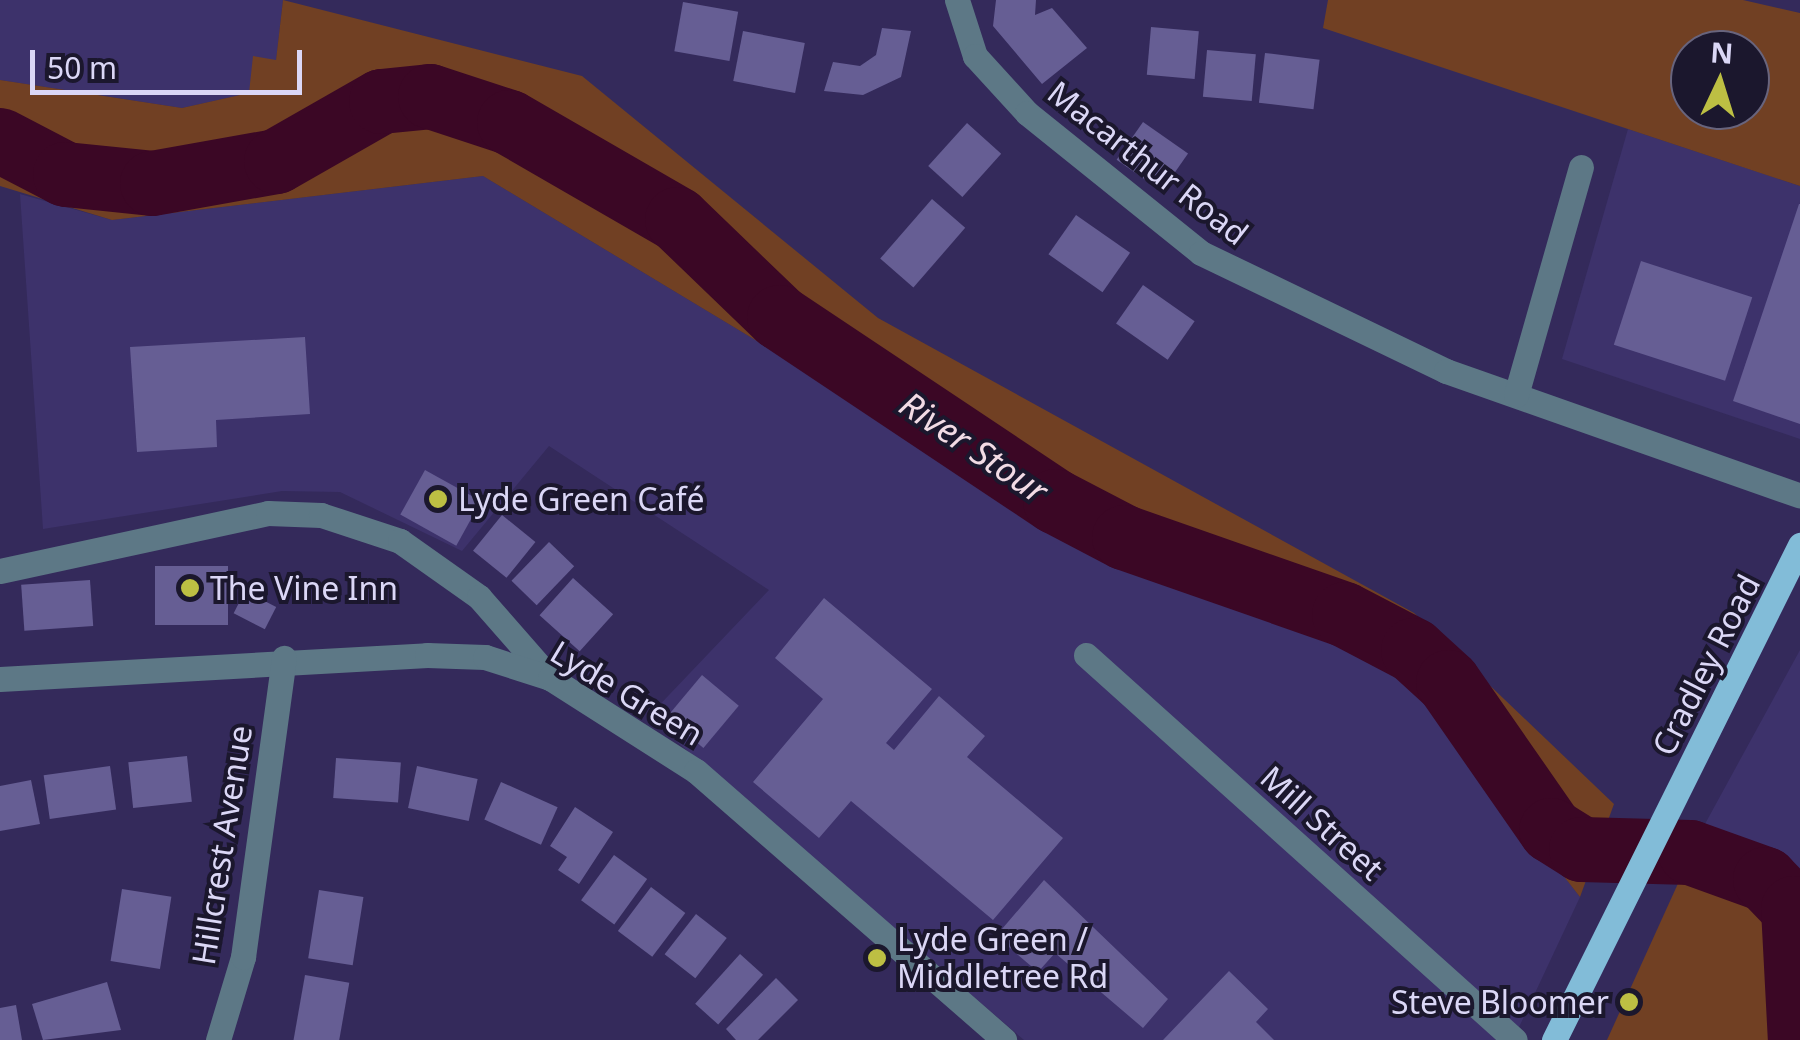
<!DOCTYPE html>
<html>
<head>
<meta charset="utf-8">
<style>
  body { margin:0 }
  #map { position:relative; width:1800px; height:1040px; overflow:hidden; background:#342a5b; font-family:"Noto Sans",sans-serif }
  div>[style] { position:absolute }
  [style*='--x'] { left:calc(var(--x)*1px); top:calc(var(--y)*1px); width:calc(var(--w)*1px); rotate:calc(var(--a)*1deg) }
  .built>* { inset:0; background:#3d326b }
  .green>* { inset:0; background:#714023 }
  .river>* { height:65px; margin:-32.5px; padding:0 32.5px; transform-origin:32.5px; border-radius:32.5px; background:#3b0725 }
  .building>* { inset:0; background:#665e94; transform-origin:0 0 }
  .minor>* { height:25px; margin:-12.5px; padding:0 12.5px; transform-origin:12.5px; border-radius:12.5px; background:#5d7886 }
  .major>* { height:25px; margin:-12.5px; padding:0 12.5px; transform-origin:12.5px; border-radius:12.5px; background:#82bcd8 }
  .dots>* { width:28px; height:28px; translate:-50% -50%; box-sizing:border-box; border:5px solid #1b172d; border-radius:50% }
  span { translate:-50% -50%; white-space:nowrap; text-align:center; line-height:1.15; -webkit-text-stroke:8px #1b172d; paint-order:stroke }
  .street-label { font-size:32px; color:#dbd7f6 }
  .poi-label { font-size:32px; color:#dbd7f6 }
  .left { translate:0 -50%; text-align:left }
  .right { translate:-100% -50%; text-align:right }
  .water-label { font-size:35px; color:#f2dbe5; font-style:italic }
  .north { position:absolute; left:1670px; top:30px; width:100px; height:100px; box-sizing:border-box; background:#1b172d; border:2px solid #68647d; border-radius:50%; rotate:4deg; font-size:28px; font-weight:700; line-height:40px; text-align:center; color:#dbd7f6 }
  .north::after { content:''; display:block; margin:auto; width:35px; height:45px; background:#bdbf43; clip-path:polygon(50% 0,100% 100%,50% 72%,0 100%) }
  .scale { position:absolute; left:30px; top:50px; width:272px; height:45px; box-sizing:border-box; border:5px solid #dbd7f6; border-top:0; padding-left:12px; font-size:30px; line-height:35px; white-space:nowrap; color:#dbd7f6; -webkit-text-stroke:8px #1b172d; paint-order:stroke }
</style>
</head>
<body>
<div id="map">
  <div class="built">
    <div style="clip-path:polygon(0 0,283px 0,276px 61px,250px 93px,182px 108px,0 80px)"></div>
    <div style="clip-path:polygon(1628px 129px,1800px 186px,1800px 439px,1562px 359px)"></div>
    <div style="clip-path:polygon(483px 176px,1046px 515px,1170px 578px,1394px 658px,1580px 897px,1513px 1040px,1024px 1040px,648px 717px,769px 590px,549px 446px,462px 551px,340px 492px,282px 491px,43px 529px,20px 194px,112px 220px)"></div>
    <div style="clip-path:polygon(1800px 650px,1800px 892px,1774px 861px,1705px 824px)"></div>
  </div>
  <div class="green">
    <div style="clip-path:polygon(283px 0,582px 76px,878px 318px,1414px 613px,1614px 804px,1580px 897px,1393px 658px,1170px 578px,1046px 515px,483px 176px,112px 220px,0 186px,0 80px,182px 108px,249px 93px,253px 56px,276px 60px)"></div>
    <div style="clip-path:polygon(evenodd,1328px 0,1743px 0,1800px 13px,1800px 186px,1323px 28px,1328px 0,1750px 50px,1750px 110px,1690px 110px,1690px 50px,1750px 50px)"></div>
    <div style="clip-path:polygon(1705px 824px,1774px 861px,1800px 892px,1800px 1040px,1607px 1040px)"></div>
  </div>
  <div class="river">
    <div style="--x:0;--y:140;--w:73;--a:27.6"></div>
    <div style="--x:65;--y:174;--w:87;--a:5.9"></div>
    <div style="--x:152;--y:183;--w:126;--a:-10.1"></div>
    <div style="--x:276;--y:161;--w:121;--a:-29.7"></div>
    <div style="--x:381;--y:101;--w:49;--a:-5.8"></div>
    <div style="--x:430;--y:96;--w:83;--a:18.2"></div>
    <div style="--x:509;--y:122;--w:194;--a:30"></div>
    <div style="--x:677;--y:219;--w:141;--a:43.9"></div>
    <div style="--x:779;--y:317;--w:332;--a:33.7"></div>
    <div style="--x:1055;--y:501;--w:78;--a:27.6"></div>
    <div style="--x:1124;--y:537;--w:233;--a:19.3"></div>
    <div style="--x:1344;--y:614;--w:78;--a:27.6"></div>
    <div style="--x:1413;--y:650;--w:47;--a:42.4"></div>
    <div style="--x:1448;--y:682;--w:180;--a:55.2"></div>
    <div style="--x:1551;--y:830;--w:36;--a:32"></div>
    <div style="--x:1581;--y:849;--w:109;--a:1.6"></div>
    <div style="--x:1690;--y:852;--w:80;--a:19.8"></div>
    <div style="--x:1765;--y:879;--w:40;--a:46"></div>
    <div style="--x:1793;--y:908;--w:132;--a:87"></div>
  </div>
  <div class="building">
    <div style="clip-path:polygon(996px 0,1036px 0,1035px 15px,1052px 8px,1087px 48px,1042px 84px,993px 26px)"></div>
    <div style="left:683px;top:2px;width:56px;height:50px;rotate:10deg"></div>
    <div style="left:1151px;top:27px;width:48px;height:48px;rotate:5deg"></div>
    <div style="clip-path:polygon(882px 28px,911px 31px,901px 77px,863px 95px,824px 91px,833px 62px,860px 66px,876px 55px)"></div>
    <div style="left:743px;top:31px;width:63px;height:51px;rotate:11deg"></div>
    <div style="left:1207px;top:50px;width:49px;height:47px;rotate:5deg"></div>
    <div style="left:1265px;top:53px;width:55px;height:50px;rotate:7deg"></div>
    <div style="left:1143px;top:122px;width:55px;height:46px;rotate:35deg"></div>
    <div style="left:967px;top:123px;width:46px;height:58px;rotate:42deg"></div>
    <div style="left:932px;top:199px;width:44px;height:79px;rotate:41deg"></div>
    <div style="clip-path:polygon(1799px 204px,1800px 204px,1800px 424px,1733px 401px)"></div>
    <div style="left:1076px;top:215px;width:66px;height:48px;rotate:35deg"></div>
    <div style="left:1641px;top:261px;width:117px;height:88px;rotate:18deg"></div>
    <div style="left:1143px;top:285px;width:63px;height:47px;rotate:35deg"></div>
    <div style="clip-path:polygon(305px 337px,310px 414px,216px 420px,217px 447px,137px 452px,130px 347px)"></div>
    <div style="left:425px;top:470px;width:64px;height:51px;rotate:29deg"></div>
    <div style="left:502px;top:515px;width:43px;height:46px;rotate:39deg"></div>
    <div style="left:549px;top:542px;width:35px;height:54px;rotate:44deg"></div>
    <div style="left:155px;top:566px;width:73px;height:59px"></div>
    <div style="left:573px;top:578px;width:54px;height:50px;rotate:42deg"></div>
    <div style="left:90px;top:580px;width:46px;height:69px;rotate:86deg"></div>
    <div style="left:245px;top:591px;width:35px;height:25px;rotate:27deg"></div>
    <div style="clip-path:polygon(824px 598px,932px 689px,886px 743px,894px 750px,939px 696px,985px 736px,967px 757px,1063px 838px,993px 920px,851px 801px,819px 838px,753px 782px,823px 699px,775px 658px)"></div>
    <div style="left:702px;top:675px;width:48px;height:55px;rotate:40deg"></div>
    <div style="left:187px;top:756px;width:46px;height:59px;rotate:84deg"></div>
    <div style="left:336px;top:758px;width:65px;height:40px;rotate:4deg"></div>
    <div style="left:110px;top:766px;width:44px;height:67px;rotate:82deg"></div>
    <div style="left:417px;top:766px;width:62px;height:43px;rotate:12deg"></div>
    <div style="clip-path:polygon(31px 780px,40px 824px,0 831px,0 786px)"></div>
    <div style="left:501px;top:782px;width:62px;height:41px;rotate:24deg"></div>
    <div style="clip-path:polygon(575px 807px,613px 832px,579px 884px,558px 870px,567px 857px,550px 846px)"></div>
    <div style="left:614px;top:855px;width:41px;height:56px;rotate:36deg"></div>
    <div style="clip-path:polygon(1044px 880px,1168px 999px,1143px 1028px,1055px 953px,1038px 972px,996px 936px)"></div>
    <div style="left:651px;top:887px;width:43px;height:55px;rotate:37deg"></div>
    <div style="left:122px;top:889px;width:50px;height:73px;rotate:9deg"></div>
    <div style="left:319px;top:890px;width:45px;height:69px;rotate:9deg"></div>
    <div style="left:696px;top:914px;width:39px;height:51px;rotate:38deg"></div>
    <div style="left:740px;top:954px;width:31px;height:67px;rotate:42deg"></div>
    <div style="clip-path:polygon(1229px 971px,1268px 1009px,1256px 1022px,1274px 1040px,1163px 1040px)"></div>
    <div style="left:305px;top:975px;width:45px;height:66px;rotate:10deg"></div>
    <div style="clip-path:polygon(776px 978px,798px 1000px,758px 1040px,736px 1040px,726px 1029px)"></div>
    <div style="clip-path:polygon(107px 982px,121px 1030px,43px 1040px,32px 1004px)"></div>
    <div style="clip-path:polygon(16px 1005px,22px 1040px,0 1040px,0 1008px)"></div>
  </div>
  <div class="minor">
    <div style="--x:957;--y:0;--w:59;--a:72.2"></div>
    <div style="--x:975;--y:56;--w:77;--a:47.6"></div>
    <div style="--x:1027;--y:113;--w:223;--a:38.8"></div>
    <div style="--x:1201;--y:253;--w:272;--a:25.7"></div>
    <div style="--x:1446;--y:371;--w:375;--a:19.4"></div>
    <div style="--x:1516;--y:395;--w:237;--a:-74.1"></div>
    <div style="--x:0;--y:571;--w:274;--a:-12.2"></div>
    <div style="--x:268;--y:513;--w:53;--a:2.2"></div>
    <div style="--x:321;--y:515;--w:83;--a:18.2"></div>
    <div style="--x:400;--y:541;--w:97;--a:35.3"></div>
    <div style="--x:479;--y:597;--w:108;--a:48.8"></div>
    <div style="--x:1086;--y:655;--w:576;--a:41.91"></div>
    <div style="--x:0;--y:679;--w:428;--a:-3.2"></div>
    <div style="--x:427;--y:655;--w:58;--a:2"></div>
    <div style="--x:485;--y:657;--w:68;--a:17.9"></div>
    <div style="--x:550;--y:678;--w:173;--a:32.5"></div>
    <div style="--x:696;--y:771;--w:409;--a:41.1"></div>
    <div style="--x:218;--y:1040;--w:87;--a:-73.2"></div>
    <div style="--x:243;--y:957;--w:302;--a:-82.2"></div>
  </div>
  <div class="major">
    <div style="--x:1554;--y:1040;--w:553;--a:-63.57"></div>
  </div>
  <div class="dots">
    <div style="left:438px;top:499px;background:#bdbf43"></div>
    <div style="left:190px;top:588px;background:#bdbf43"></div>
    <div style="left:877px;top:958px;background:#bdbf43"></div>
    <div style="left:1629px;top:1002px;background:#bdbf43"></div>
  </div>
  <div class="street-label">
    <span style="left:1148px;top:163px;rotate:38deg">Macarthur Road</span>
    <span style="left:1706px;top:665px;rotate:-63deg">Cradley Road</span>
    <span style="left:627px;top:693px;rotate:31deg">Lyde Green</span>
    <span style="left:1322px;top:823px;rotate:42deg">Mill Street</span>
    <span style="left:222px;top:845px;rotate:-81deg">Hillcrest Avenue</span>
  </div>
  <div class="poi-label">
    <span class="left" style="left:458px;top:499px">Lyde Green Café</span>
    <span class="left" style="left:210px;top:588px">The Vine Inn</span>
    <span class="left" style="left:897px;top:958px">Lyde Green /<br>Middletree Rd</span>
    <span class="right" style="left:1609px;top:1002px">Steve Bloomer</span>
  </div>
  <div class="water-label">
    <span style="left:974px;top:447px;rotate:34deg">River Stour</span>
  </div>
  <div class="north">N</div>
  <div class="scale">50 m</div>
</div>
</body>
</html>
